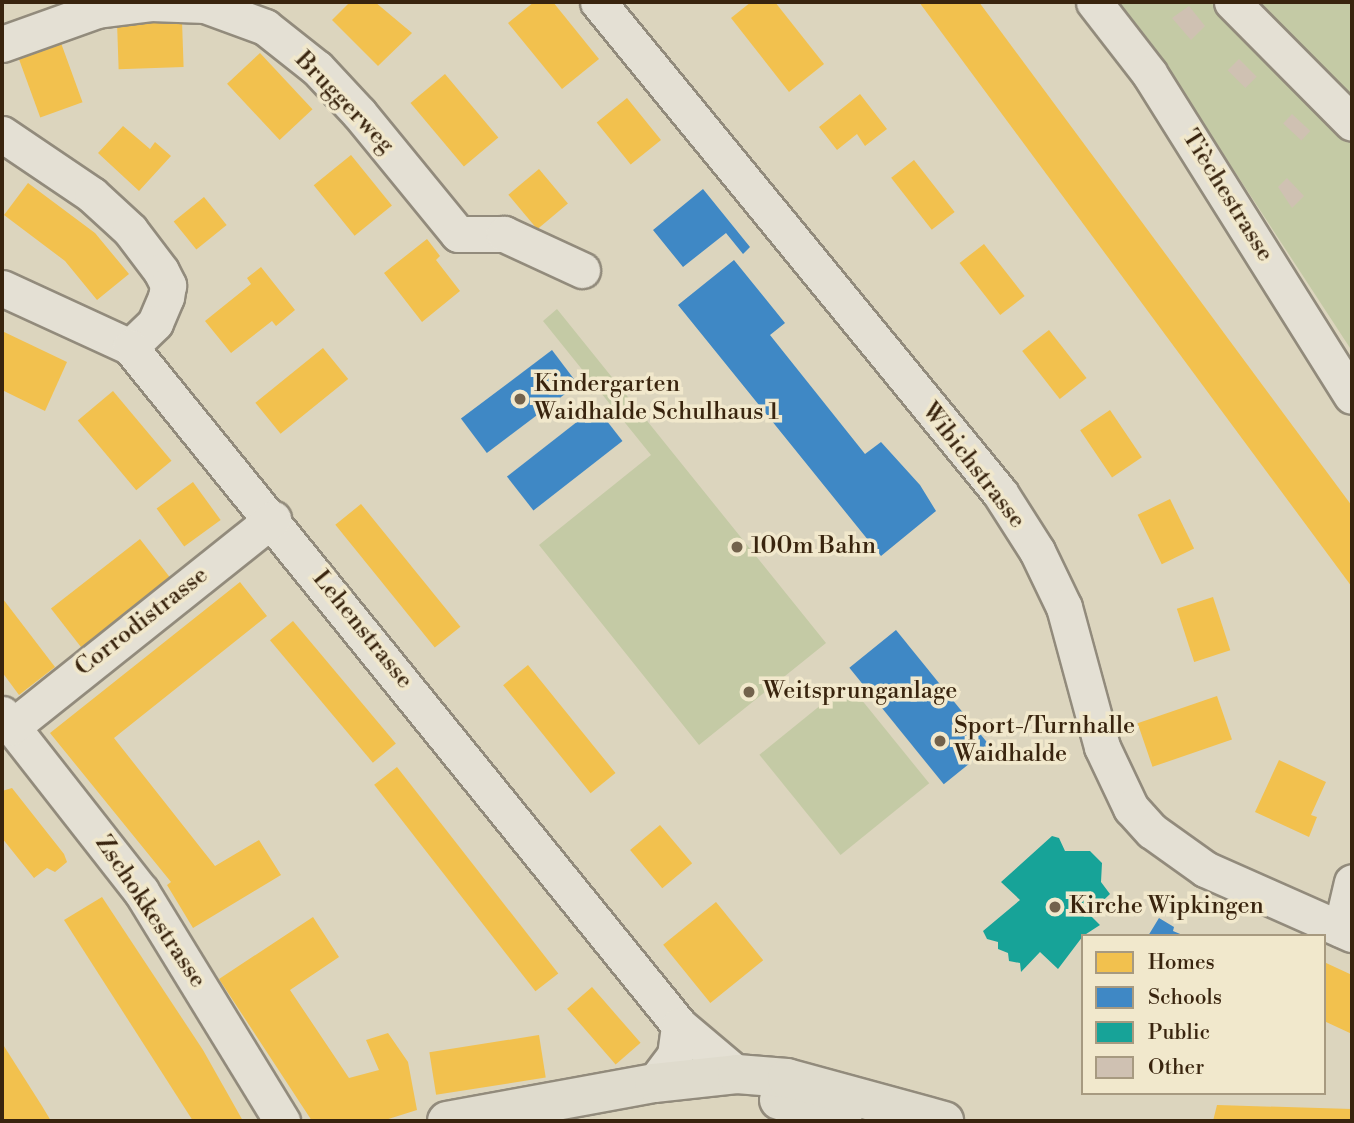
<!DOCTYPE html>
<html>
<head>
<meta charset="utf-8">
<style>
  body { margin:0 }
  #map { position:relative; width:1354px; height:1123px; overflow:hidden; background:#dcd5be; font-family:"Libre Bodoni",serif }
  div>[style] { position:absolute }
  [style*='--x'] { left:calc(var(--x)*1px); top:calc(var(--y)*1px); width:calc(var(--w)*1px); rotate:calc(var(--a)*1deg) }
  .green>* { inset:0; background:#c4caa5; transform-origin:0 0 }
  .homes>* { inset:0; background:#f2c14e; transform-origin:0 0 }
  .schools>* { inset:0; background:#3f88c5; transform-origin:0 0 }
  .public>* { inset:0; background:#17a398 }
  .building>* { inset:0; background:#cfc1b2; transform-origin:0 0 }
  .roads { filter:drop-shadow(2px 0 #928b7c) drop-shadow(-2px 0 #928b7c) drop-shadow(0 2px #928b7c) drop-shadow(0 -2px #928b7c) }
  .minor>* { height:35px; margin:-17.5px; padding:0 17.5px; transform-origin:17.5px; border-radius:17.5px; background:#e4e0d4 }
  .major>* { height:38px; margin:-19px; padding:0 19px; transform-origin:19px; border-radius:19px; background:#dfdbcd }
  .dots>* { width:19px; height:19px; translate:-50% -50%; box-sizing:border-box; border:4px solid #f1e8cc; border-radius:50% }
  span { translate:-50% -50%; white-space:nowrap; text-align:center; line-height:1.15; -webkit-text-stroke:7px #f1e8cc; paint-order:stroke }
  .street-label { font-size:24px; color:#39240e }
  .poi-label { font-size:24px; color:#39240e }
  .left { translate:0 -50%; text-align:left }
  .frame { position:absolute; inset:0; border:4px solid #39240e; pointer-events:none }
  .legend { position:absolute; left:1081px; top:934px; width:245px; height:161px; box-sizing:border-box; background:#f1e8cc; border:2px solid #a79a80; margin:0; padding:9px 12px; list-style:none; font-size:21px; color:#39240e }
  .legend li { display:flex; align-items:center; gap:14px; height:35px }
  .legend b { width:35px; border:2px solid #a79a80 }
</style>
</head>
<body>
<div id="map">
  <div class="green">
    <div style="clip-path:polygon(1117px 2px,1218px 2px,1352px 134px,1352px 351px,1154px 48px)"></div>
    <div style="clip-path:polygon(1252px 2px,1352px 2px,1352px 103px)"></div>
    <div style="clip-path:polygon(557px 309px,826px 643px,699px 745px,539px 545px,651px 455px,543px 321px)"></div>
    <div style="left:848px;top:683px;width:129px;height:114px;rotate:51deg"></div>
  </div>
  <div class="homes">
    <div style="clip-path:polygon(350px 2px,375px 2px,412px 33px,378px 66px,332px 20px)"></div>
    <div style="clip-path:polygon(534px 2px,553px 2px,599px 59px,562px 89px,508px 23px)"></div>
    <div style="clip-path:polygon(751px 2px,775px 2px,824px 64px,789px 92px,731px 18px)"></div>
    <div style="clip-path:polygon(919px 2px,979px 2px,1204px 306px,1352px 506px,1352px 587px)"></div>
    <div style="left:182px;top:21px;width:46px;height:65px;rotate:88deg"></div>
    <div style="left:61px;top:43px;width:63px;height:45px;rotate:70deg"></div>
    <div style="left:260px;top:53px;width:77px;height:45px;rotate:47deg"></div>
    <div style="left:445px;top:74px;width:83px;height:45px;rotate:50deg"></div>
    <div style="clip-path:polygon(860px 94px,887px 129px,865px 146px,857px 134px,837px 150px,819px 127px)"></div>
    <div style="left:627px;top:98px;width:54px;height:39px;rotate:51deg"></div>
    <div style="clip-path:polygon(123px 126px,150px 149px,155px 142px,171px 156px,139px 191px,98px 153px)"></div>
    <div style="left:351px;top:155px;width:65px;height:48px;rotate:51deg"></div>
    <div style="left:914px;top:160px;width:66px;height:29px;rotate:52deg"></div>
    <div style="left:539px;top:169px;width:45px;height:40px;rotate:50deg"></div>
    <div style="clip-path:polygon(28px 183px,95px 233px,129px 274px,97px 300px,65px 261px,4px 215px)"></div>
    <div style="left:204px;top:197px;width:36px;height:39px;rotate:51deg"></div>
    <div style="clip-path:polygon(427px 239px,440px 256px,436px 260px,460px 291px,422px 322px,384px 273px)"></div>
    <div style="left:984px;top:244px;width:66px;height:31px;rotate:52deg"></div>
    <div style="clip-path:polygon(261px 267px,295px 310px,276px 326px,272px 321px,231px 353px,205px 321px,251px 284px,247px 278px)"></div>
    <div style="left:1049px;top:330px;width:61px;height:34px;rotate:52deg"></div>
    <div style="clip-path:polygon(2px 331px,67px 362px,45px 411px,2px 390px)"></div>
    <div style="left:323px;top:348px;width:40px;height:87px;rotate:51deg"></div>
    <div style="left:113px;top:391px;width:91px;height:46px;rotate:50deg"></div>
    <div style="left:1110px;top:410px;width:57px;height:36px;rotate:56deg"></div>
    <div style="left:193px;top:482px;width:47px;height:45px;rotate:54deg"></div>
    <div style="left:1170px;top:499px;width:55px;height:36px;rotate:64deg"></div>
    <div style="left:361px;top:504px;width:158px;height:33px;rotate:51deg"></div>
    <div style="left:140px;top:539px;width:50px;height:113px;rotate:52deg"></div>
    <div style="clip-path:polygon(240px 582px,267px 616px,114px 738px,215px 866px,259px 840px,281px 875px,193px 928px,167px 885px,171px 882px,50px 733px)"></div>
    <div style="left:1213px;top:597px;width:56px;height:38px;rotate:72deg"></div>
    <div style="clip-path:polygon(3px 599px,55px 667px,19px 695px,2px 672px)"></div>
    <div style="left:293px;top:621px;width:160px;height:30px;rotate:50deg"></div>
    <div style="left:528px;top:665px;width:139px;height:32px;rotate:51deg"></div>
    <div style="left:1217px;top:696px;width:46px;height:84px;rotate:71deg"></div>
    <div style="clip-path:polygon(1279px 760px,1326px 782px,1311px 815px,1317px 817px,1309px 837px,1255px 812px)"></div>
    <div style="left:397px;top:767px;width:262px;height:29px;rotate:52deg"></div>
    <div style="clip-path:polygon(12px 788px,64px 854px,67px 862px,55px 872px,47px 868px,34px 878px,2px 838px,2px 791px)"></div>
    <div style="left:660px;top:825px;width:50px;height:39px;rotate:50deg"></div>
    <div style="clip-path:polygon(102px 897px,203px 1050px,243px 1121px,193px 1121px,64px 920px)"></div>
    <div style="left:716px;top:902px;width:75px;height:68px;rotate:51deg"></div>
    <div style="clip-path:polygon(313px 917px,339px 957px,290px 990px,349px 1078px,379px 1070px,366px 1040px,388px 1033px,408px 1062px,417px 1110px,382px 1121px,312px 1121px,219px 979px)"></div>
    <div style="clip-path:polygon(1324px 962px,1352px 975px,1352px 1034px,1324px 1021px)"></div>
    <div style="left:592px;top:987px;width:74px;height:33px;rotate:49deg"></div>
    <div style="left:539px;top:1035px;width:43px;height:111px;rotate:81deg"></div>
    <div style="clip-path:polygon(2px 1043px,42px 1106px,51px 1121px,2px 1121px)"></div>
    <div style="clip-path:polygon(1217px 1105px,1352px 1109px,1352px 1121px,1213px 1121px)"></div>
  </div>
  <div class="schools">
    <div style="clip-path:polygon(703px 189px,750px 247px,743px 254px,726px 233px,683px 267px,653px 230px)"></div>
    <div style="clip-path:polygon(734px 260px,785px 323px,770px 335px,865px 454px,881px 442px,920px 485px,936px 511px,881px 556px,678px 305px)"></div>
    <div style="left:552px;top:350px;width:43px;height:114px;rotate:53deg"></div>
    <div style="left:596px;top:407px;width:43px;height:113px;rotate:52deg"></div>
    <div style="left:896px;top:630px;width:150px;height:60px;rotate:51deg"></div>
    <div style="clip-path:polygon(1159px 918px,1174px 927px,1173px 931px,1185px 936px,1148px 936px)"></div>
  </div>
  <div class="public">
    <div style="clip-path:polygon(1052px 836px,1059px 838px,1065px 851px,1090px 851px,1102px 863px,1101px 882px,1110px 894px,1089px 914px,1100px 925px,1083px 936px,1058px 969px,1040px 952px,1021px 972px,1020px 963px,1009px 961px,1008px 953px,998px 949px,998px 942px,987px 939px,983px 931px,1020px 900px,1001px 882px)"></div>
  </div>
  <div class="building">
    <div style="clip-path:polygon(1189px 6px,1205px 26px,1191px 40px,1172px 18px)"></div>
    <div style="left:1239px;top:59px;width:25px;height:16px;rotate:45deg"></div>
    <div style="left:1292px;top:114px;width:25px;height:13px;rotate:43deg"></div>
    <div style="clip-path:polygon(1287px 178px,1304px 196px,1292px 208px,1278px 187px)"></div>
  </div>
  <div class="roads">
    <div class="minor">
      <div style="--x:598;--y:2;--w:635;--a:50.69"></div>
      <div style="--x:1000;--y:493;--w:69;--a:57.5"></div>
      <div style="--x:1037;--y:551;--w:62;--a:64.3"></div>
      <div style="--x:1064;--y:607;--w:145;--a:74.8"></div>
      <div style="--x:1102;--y:747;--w:68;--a:64.6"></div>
      <div style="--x:1131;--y:808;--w:31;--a:48"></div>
      <div style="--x:1152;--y:831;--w:65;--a:35.6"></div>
      <div style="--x:1205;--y:869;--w:161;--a:23.9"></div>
      <div style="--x:1094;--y:2;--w:90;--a:52.2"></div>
      <div style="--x:1149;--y:73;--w:381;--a:57.9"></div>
      <div style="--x:1232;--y:2;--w:170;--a:45.2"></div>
      <div style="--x:2;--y:44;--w:101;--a:-19.7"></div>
      <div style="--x:97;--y:10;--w:54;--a:-7.4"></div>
      <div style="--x:151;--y:3;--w:54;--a:2.1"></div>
      <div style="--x:205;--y:5;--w:64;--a:20.1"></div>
      <div style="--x:265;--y:27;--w:66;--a:38.3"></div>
      <div style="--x:317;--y:68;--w:62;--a:47"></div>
      <div style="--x:359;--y:113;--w:156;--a:50.7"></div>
      <div style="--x:458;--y:234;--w:46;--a:0"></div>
      <div style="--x:504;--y:234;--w:86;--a:24.8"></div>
      <div style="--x:2;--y:134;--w:109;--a:34.1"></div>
      <div style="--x:92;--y:195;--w:52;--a:42.6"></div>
      <div style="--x:130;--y:230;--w:51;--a:52.9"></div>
      <div style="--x:161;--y:271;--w:16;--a:63"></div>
      <div style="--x:168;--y:285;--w:12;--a:99"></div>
      <div style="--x:166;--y:297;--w:28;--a:113"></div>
      <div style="--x:155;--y:323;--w:35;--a:136"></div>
      <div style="--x:2;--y:288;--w:141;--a:24.7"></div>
      <div style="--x:130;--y:347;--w:872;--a:51"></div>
      <div style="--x:679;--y:1025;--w:76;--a:40.2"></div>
      <div style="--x:2;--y:714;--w:225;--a:51.9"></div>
      <div style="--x:141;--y:891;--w:270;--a:58.5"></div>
      <div style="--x:12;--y:727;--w:334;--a:-38.6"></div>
      <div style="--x:1341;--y:929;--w:48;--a:-76.8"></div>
      <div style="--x:654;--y:1083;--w:35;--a:-53"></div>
      <div style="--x:675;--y:1055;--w:30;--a:-82"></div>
    </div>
    <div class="major">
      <div style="--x:779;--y:1100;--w:67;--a:18.2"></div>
      <div style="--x:447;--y:1121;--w:210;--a:-10.4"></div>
      <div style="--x:654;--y:1083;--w:83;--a:-6.2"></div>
      <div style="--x:737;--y:1074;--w:50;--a:4.6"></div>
      <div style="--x:787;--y:1078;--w:163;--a:15.3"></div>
    </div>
  </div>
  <div class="dots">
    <div style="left:520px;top:399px;background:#72624c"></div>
    <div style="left:737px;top:547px;background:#72624c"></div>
    <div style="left:749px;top:692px;background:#72624c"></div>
    <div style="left:940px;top:741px;background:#72624c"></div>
    <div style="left:1055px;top:907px;background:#72624c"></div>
  </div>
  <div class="street-label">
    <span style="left:344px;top:103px;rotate:46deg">Bruggerweg</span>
    <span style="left:1227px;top:196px;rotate:58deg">Tièchestrasse</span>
    <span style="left:973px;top:466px;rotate:52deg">Wibichstrasse</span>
    <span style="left:142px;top:622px;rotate:-38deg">Corrodistrasse</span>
    <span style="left:362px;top:630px;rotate:51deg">Lehenstrasse</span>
    <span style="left:150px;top:912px;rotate:56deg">Zschokkestrasse</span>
  </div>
  <div class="poi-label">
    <span class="left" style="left:534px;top:399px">Kindergarten<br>Waidhalde Schulhaus 1</span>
    <span class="left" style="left:751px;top:547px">100m Bahn</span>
    <span class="left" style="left:763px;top:692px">Weitsprunganlage</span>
    <span class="left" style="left:954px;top:741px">Sport-/Turnhalle<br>Waidhalde</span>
    <span class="left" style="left:1069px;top:907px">Kirche Wipkingen</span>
  </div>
  <div class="frame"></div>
  <ul class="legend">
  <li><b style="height:19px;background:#f2c14e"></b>Homes</li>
  <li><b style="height:19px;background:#3f88c5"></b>Schools</li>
  <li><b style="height:19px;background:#17a398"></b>Public</li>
  <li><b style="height:19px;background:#cfc1b2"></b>Other</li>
  </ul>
</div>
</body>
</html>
